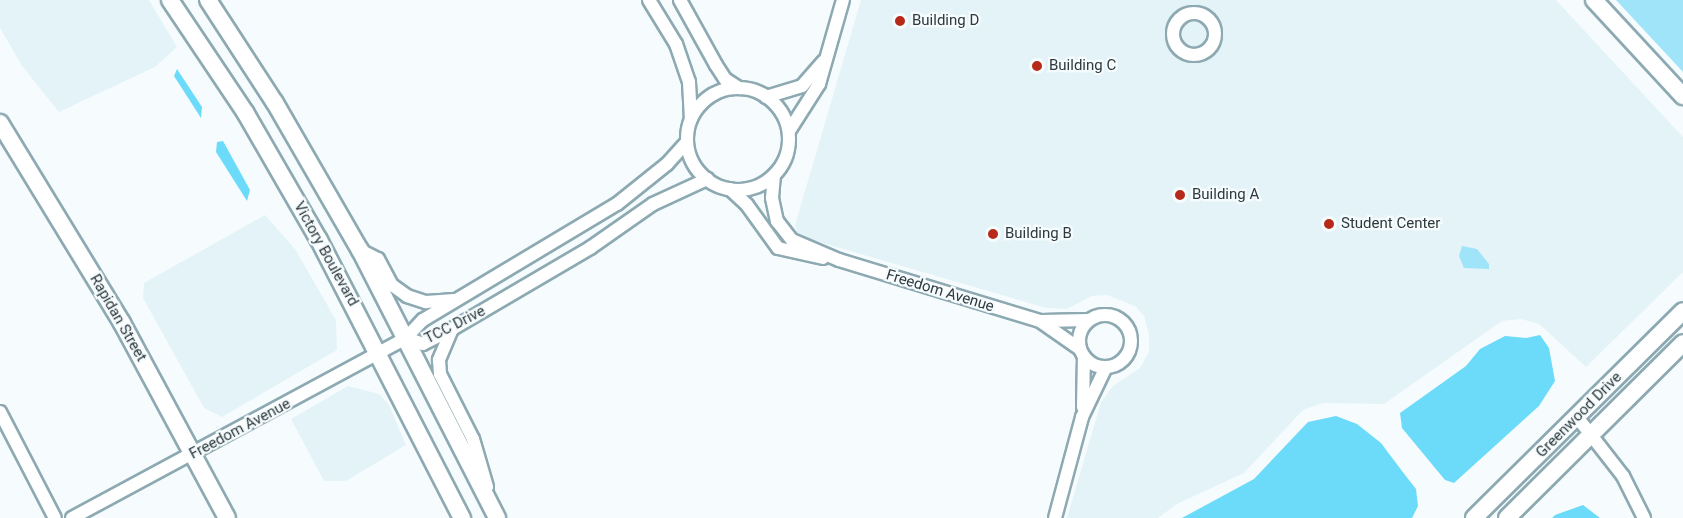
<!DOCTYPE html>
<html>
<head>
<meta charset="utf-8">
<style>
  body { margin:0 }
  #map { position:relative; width:1683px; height:518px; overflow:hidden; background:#f6fcfe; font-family:Roboto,sans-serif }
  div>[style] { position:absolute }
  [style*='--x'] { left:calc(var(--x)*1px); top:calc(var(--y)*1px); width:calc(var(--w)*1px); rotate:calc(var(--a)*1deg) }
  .built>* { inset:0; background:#e4f3f8 }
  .green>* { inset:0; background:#a0e4f9 }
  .water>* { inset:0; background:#6cdaf9 }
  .roads { filter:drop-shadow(2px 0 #8da9b2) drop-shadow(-2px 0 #8da9b2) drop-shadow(0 2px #8da9b2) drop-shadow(0 -2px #8da9b2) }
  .street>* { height:12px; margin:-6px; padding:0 6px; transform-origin:6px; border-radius:6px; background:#fff }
  .street>.ring { margin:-6px; padding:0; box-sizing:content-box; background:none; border:12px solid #fff; border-radius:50% }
  .secondary>* { height:16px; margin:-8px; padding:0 8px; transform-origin:8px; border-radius:8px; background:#fff }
  .dots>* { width:16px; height:16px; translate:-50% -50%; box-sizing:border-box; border:3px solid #f6fcfe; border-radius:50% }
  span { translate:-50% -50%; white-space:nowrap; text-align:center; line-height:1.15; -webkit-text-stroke:4.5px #f6fcfe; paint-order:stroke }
  .poi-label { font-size:15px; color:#2d393c }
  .left { translate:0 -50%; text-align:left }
  .street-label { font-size:15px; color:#2d393c }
</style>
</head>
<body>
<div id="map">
  <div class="built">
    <div style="clip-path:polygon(0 0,149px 0,177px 47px,155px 67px,59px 112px,22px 66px,0 28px)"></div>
    <div style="clip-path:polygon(861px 0,1556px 0,1683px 137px,1683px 272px,1586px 367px,1539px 324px,1521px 319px,1502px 321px,1384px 404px,1323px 403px,1303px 410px,1244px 473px,1177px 504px,1158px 518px,1067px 518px,1101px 402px,1113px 386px,1140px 368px,1149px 352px,1149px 334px,1144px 316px,1135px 306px,1107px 295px,1092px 296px,1067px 309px,1046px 308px,802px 237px,797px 232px,795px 225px)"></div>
    <div style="clip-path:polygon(265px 215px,295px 249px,336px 320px,337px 350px,222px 417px,204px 408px,143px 298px,144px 283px)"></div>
    <div style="clip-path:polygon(348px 386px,379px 394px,389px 405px,406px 445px,346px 481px,324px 481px,291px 419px)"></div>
  </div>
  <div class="green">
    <div style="clip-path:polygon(1616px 0,1683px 0,1683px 72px)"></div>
    <div style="clip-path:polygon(1462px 246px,1477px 249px,1489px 264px,1489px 269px,1464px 268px,1459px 256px)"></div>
  </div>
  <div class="water">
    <div style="clip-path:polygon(177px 69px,202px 107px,201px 118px,174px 76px)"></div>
    <div style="clip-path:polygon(223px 141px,250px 190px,247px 201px,216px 152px,217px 142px)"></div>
    <div style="clip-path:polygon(1540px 335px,1549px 348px,1555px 381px,1539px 406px,1454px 483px,1445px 480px,1402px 428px,1400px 413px,1466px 366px,1480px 349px,1505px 336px,1526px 338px)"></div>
    <div style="clip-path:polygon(1336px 416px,1357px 424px,1381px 443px,1402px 471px,1416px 489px,1418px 506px,1412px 518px,1182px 518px,1254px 479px,1308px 422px)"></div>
    <div style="clip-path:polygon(1583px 505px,1600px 518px,1552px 518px,1555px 515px)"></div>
  </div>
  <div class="roads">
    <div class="street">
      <div style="--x:649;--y:0;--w:52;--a:58.5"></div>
      <div style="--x:676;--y:44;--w:40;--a:71.1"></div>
      <div style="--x:689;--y:82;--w:37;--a:87"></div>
      <div style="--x:680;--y:0;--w:74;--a:61"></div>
      <div style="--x:716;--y:65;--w:17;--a:57"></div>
      <div style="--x:725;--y:79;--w:17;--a:33"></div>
      <div class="ring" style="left:1173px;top:13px;width:30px;height:30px"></div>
      <div class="ring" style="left:687px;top:88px;width:90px;height:90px"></div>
      <div style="--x:766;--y:97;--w:38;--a:-17"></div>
      <div style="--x:802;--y:86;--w:32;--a:-49"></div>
      <div style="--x:789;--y:131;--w:56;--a:-57.4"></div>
      <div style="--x:819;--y:84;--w:87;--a:-74.1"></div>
      <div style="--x:774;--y:175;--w:23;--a:95"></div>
      <div style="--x:772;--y:198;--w:24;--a:78"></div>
      <div style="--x:777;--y:221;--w:24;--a:52"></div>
      <div style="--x:792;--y:240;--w:51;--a:23.1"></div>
      <div style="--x:839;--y:260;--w:210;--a:16.9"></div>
      <div style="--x:1040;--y:321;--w:49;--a:35"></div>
      <div style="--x:730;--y:189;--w:23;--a:43"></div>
      <div style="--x:747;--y:205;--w:53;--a:54.2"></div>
      <div style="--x:778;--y:248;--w:46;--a:12.5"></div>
      <div style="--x:360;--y:250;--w:20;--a:27"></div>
      <div style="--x:378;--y:259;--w:30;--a:62"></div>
      <div style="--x:392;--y:285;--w:19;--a:36"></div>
      <div style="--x:407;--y:296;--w:20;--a:18"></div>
      <div style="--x:426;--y:302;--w:28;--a:-4"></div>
      <div class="ring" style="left:1079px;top:315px;width:40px;height:40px"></div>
      <div style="--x:1041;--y:321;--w:48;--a:-1.2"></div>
      <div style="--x:452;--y:329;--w:34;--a:113"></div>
      <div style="--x:439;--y:360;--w:14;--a:86"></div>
      <div style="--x:440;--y:374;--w:73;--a:63.1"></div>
      <div style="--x:473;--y:439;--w:50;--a:73.7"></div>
      <div style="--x:406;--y:338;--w:18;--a:19"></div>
      <div style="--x:423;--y:344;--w:33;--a:-27"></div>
      <div style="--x:452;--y:329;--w:160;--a:-30.4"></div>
      <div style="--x:590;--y:248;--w:77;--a:-34.9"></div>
      <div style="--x:653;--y:204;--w:60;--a:-24.8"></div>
      <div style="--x:1083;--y:407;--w:50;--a:-88.9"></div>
      <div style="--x:0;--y:412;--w:119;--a:62.6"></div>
      <div style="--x:1577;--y:417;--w:75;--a:52.1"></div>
      <div style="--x:1623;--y:476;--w:47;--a:63.4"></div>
      <div style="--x:72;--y:518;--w:379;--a:-28.3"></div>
      <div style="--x:406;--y:338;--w:25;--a:-47"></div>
      <div style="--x:423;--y:320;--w:226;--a:-30.9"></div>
      <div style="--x:617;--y:204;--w:64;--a:-38.7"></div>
      <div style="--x:667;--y:164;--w:30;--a:-48"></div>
      <div style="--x:1055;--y:518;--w:105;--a:-75"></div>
      <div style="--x:1082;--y:417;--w:55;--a:-64.4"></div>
    </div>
    <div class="secondary">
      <div style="--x:170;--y:0;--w:135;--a:56.2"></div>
      <div style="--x:245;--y:112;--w:148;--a:60"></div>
      <div style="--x:319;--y:240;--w:313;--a:62.8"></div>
      <div style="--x:208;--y:0;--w:123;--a:57"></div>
      <div style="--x:275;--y:103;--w:170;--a:60"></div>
      <div style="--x:360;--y:250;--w:301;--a:62.9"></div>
      <div style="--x:1594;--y:0;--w:131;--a:47.2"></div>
      <div style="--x:0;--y:123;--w:234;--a:58.6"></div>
      <div style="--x:122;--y:323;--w:221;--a:61.7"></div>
      <div style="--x:1474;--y:518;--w:294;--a:-44.7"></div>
      <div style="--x:1507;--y:518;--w:248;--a:-44.8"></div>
    </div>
  </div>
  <div class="dots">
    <div style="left:900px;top:21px;background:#b72a19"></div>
    <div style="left:1037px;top:66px;background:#b72a19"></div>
    <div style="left:1180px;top:195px;background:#b72a19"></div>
    <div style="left:1329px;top:224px;background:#b72a19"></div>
    <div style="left:993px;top:234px;background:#b72a19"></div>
  </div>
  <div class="poi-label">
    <span class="left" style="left:912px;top:21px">Building D</span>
    <span class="left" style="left:1049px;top:66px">Building C</span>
    <span class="left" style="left:1192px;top:195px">Building A</span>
    <span class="left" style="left:1341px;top:224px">Student Center</span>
    <span class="left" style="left:1005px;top:234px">Building B</span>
  </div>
  <div class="street-label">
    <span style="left:326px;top:254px;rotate:61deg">Victory Boulevard</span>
    <span style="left:940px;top:291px;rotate:17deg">Freedom Avenue</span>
    <span style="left:118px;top:318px;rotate:60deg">Rapidan Street</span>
    <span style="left:455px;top:325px;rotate:-27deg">TCC Drive</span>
    <span style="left:1579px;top:415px;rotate:-45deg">Greenwood Drive</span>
    <span style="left:240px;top:429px;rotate:-28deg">Freedom Avenue</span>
  </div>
</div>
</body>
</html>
